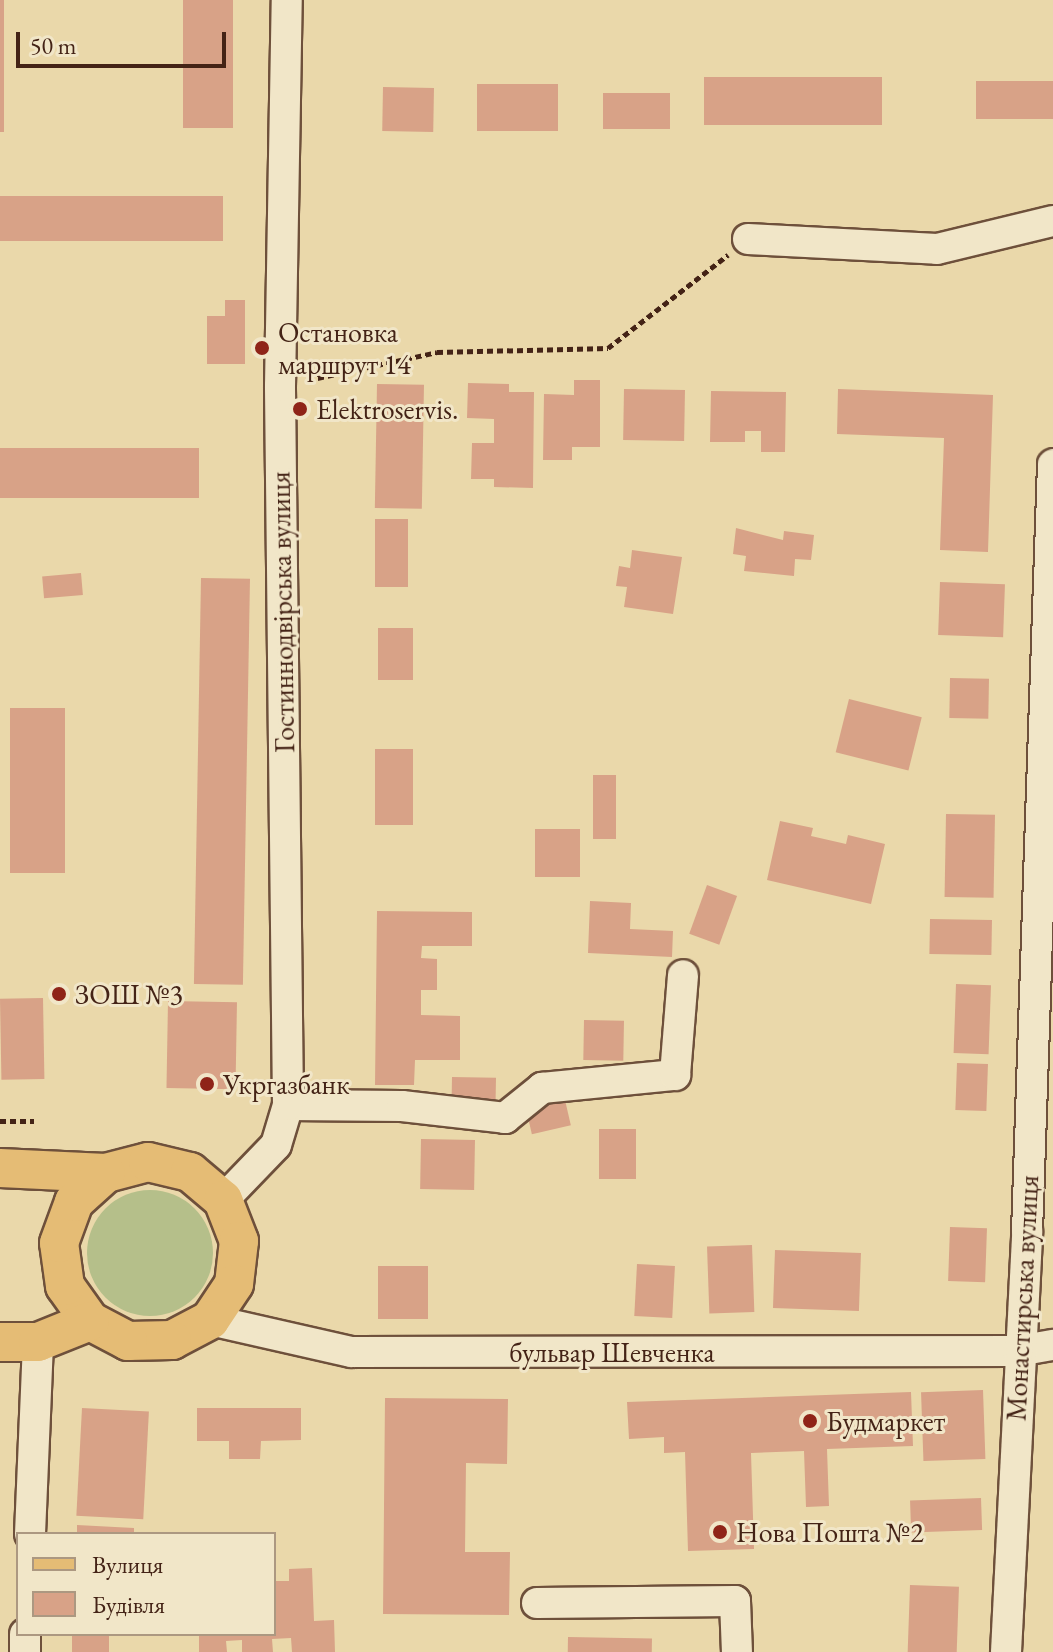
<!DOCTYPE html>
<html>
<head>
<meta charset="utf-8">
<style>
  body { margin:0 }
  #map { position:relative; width:1053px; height:1652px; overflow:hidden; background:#ead8aa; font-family:"EB Garamond",serif }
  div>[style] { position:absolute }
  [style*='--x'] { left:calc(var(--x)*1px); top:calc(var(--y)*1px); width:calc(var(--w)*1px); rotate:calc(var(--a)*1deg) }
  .green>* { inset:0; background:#b5bf8a }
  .round { border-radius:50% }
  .building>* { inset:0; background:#d8a287; transform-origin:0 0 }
  .path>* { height:5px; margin-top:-2.5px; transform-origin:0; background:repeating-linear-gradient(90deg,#442316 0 6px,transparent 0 10px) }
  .roads { filter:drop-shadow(2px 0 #6e503b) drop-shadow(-2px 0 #6e503b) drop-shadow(0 2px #6e503b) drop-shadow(0 -2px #6e503b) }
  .minor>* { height:30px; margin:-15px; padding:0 15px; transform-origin:15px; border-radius:15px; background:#f1e6c8 }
  .major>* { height:38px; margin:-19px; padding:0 19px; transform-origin:19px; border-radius:19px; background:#e5bc75 }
  .dots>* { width:22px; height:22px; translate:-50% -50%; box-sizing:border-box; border:4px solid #f1e6c8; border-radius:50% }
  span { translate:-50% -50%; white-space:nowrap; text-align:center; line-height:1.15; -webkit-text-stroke:6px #f1e6c8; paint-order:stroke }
  .poi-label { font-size:28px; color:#442316 }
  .left { translate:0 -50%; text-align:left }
  .street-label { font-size:28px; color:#442316 }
  .legend { position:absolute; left:16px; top:1532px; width:260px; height:104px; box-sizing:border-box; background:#f1e6c8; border:2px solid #ac9881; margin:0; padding:10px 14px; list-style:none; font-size:24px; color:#442316 }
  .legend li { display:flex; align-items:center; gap:16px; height:40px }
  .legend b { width:40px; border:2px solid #ac9881 }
  .scale { position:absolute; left:16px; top:32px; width:210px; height:36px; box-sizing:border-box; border:4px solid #442316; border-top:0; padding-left:10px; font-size:24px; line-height:28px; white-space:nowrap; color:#442316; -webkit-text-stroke:6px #f1e6c8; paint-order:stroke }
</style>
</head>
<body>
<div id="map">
  <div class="green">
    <div class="round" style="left:87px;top:1190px;width:126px;height:126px"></div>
  </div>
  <div class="building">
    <div style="left:0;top:0;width:4px;height:132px"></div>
    <div style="left:183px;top:0;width:50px;height:128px"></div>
    <div style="left:882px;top:77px;width:48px;height:178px;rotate:90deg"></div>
    <div style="left:1053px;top:81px;width:38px;height:77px;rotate:90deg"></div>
    <div style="left:477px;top:84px;width:81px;height:47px"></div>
    <div style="left:383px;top:87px;width:51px;height:44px;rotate:1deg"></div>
    <div style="left:603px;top:93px;width:67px;height:36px"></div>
    <div style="left:223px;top:196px;width:45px;height:223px;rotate:90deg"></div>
    <div style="clip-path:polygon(225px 300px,245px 300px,245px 364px,207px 364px,207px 316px,225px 316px)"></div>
    <div style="clip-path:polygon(574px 380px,600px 380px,600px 447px,572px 447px,572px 460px,543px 460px,544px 394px,574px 395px)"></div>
    <div style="clip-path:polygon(468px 383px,509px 384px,509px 392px,534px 392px,533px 488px,494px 487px,494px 479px,471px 479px,472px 443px,494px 443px,494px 419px,467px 418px)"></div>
    <div style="left:377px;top:384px;width:47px;height:124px;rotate:1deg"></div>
    <div style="left:624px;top:389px;width:61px;height:51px;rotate:1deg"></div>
    <div style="clip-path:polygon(838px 389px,993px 395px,988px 552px,940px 550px,944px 438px,837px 434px)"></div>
    <div style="clip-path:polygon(711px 391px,786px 392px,785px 452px,761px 452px,761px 431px,745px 431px,745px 442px,710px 442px)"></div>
    <div style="left:199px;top:448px;width:50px;height:199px;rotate:90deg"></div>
    <div style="left:375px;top:519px;width:33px;height:68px"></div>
    <div style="clip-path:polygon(736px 528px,783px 540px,784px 531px,814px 535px,811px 560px,795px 559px,794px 576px,744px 571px,746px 556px,733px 554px)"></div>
    <div style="clip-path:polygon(632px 550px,682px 557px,673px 614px,624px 607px,627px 587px,616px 586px,619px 566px,630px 568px)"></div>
    <div style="left:81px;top:573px;width:22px;height:39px;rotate:85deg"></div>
    <div style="left:201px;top:578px;width:49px;height:406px;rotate:1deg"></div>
    <div style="left:940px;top:582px;width:65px;height:53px;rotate:2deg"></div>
    <div style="left:378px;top:628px;width:35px;height:52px"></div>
    <div style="left:950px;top:678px;width:39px;height:40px;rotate:1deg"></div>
    <div style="left:849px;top:699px;width:75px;height:55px;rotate:14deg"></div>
    <div style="left:10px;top:708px;width:55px;height:165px"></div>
    <div style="left:375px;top:749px;width:38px;height:76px"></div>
    <div style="left:593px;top:775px;width:23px;height:64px"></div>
    <div style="left:946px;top:814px;width:49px;height:83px;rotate:1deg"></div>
    <div style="clip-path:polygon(780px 821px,813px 828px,811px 836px,846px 844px,848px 835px,885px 844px,871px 904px,767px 880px)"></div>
    <div style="left:535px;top:829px;width:45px;height:48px"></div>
    <div style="left:707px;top:885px;width:32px;height:52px;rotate:20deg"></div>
    <div style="clip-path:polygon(590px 901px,631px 903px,630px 929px,673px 931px,672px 957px,588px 953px)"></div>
    <div style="clip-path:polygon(377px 911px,472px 912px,472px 946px,422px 946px,421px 958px,437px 959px,437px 990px,421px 990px,421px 1015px,460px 1016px,460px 1060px,415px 1060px,414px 1085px,375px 1085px)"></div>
    <div style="left:930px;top:919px;width:62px;height:35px;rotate:1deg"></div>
    <div style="left:956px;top:984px;width:35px;height:69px;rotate:2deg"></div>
    <div style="left:43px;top:998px;width:81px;height:43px;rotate:89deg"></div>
    <div style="left:168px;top:1001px;width:69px;height:87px;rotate:1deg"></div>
    <div style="left:584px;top:1020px;width:40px;height:40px;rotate:1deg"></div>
    <div style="left:957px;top:1063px;width:31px;height:47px;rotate:2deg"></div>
    <div style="left:452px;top:1077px;width:44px;height:27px;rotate:1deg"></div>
    <div style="left:565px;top:1100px;width:26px;height:40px;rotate:77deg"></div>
    <div style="left:599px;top:1129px;width:37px;height:50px"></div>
    <div style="left:421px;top:1139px;width:54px;height:50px;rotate:1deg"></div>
    <div style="left:950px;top:1227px;width:37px;height:54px;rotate:2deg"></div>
    <div style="left:752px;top:1245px;width:67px;height:45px;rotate:88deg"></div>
    <div style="left:775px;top:1250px;width:86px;height:58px;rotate:2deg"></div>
    <div style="left:637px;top:1264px;width:38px;height:52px;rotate:3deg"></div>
    <div style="left:378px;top:1266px;width:50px;height:53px"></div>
    <div style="left:983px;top:1390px;width:69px;height:62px;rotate:88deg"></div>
    <div style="clip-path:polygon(911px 1392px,913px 1446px,827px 1449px,829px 1506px,806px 1507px,804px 1451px,751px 1453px,754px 1549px,688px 1551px,685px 1452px,664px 1453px,664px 1437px,629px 1439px,627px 1402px)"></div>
    <div style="clip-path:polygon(385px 1398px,508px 1399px,507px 1464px,466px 1463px,465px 1552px,510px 1552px,509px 1615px,383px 1614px)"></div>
    <div style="left:82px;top:1408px;width:67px;height:108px;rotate:3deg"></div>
    <div style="clip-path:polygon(197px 1408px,301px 1408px,301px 1440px,261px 1441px,260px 1459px,229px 1459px,229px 1441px,197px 1441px)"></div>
    <div style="left:981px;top:1498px;width:32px;height:71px;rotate:88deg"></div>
    <div style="clip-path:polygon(77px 1525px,134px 1528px,134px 1534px,77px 1534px)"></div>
    <div style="clip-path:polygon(312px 1568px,314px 1621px,334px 1620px,335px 1652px,292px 1652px,291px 1638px,272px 1639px,273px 1652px,242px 1652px,242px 1640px,226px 1641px,227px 1652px,199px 1652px,199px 1634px,274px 1634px,274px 1581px,289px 1581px,289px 1569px)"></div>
    <div style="left:910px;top:1585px;width:49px;height:67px;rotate:2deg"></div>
    <div style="left:72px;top:1634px;width:37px;height:18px"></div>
    <div style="left:568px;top:1637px;width:84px;height:15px;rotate:1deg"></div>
  </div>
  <div class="path">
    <div style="--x:308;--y:380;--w:132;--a:-12.2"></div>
    <div style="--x:437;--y:352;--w:171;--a:-1.3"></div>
    <div style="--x:608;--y:348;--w:152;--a:-37.8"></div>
    <div style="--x:0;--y:1121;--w:34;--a:0"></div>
  </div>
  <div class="roads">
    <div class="minor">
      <div style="--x:748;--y:239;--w:189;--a:3"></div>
      <div style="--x:937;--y:249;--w:119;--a:-13.6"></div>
      <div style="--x:288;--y:1105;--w:114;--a:0.5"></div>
      <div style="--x:402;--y:1106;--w:104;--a:6.6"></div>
      <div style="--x:505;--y:1118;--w:48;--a:-39"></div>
      <div style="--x:542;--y:1088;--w:134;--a:-5.6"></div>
      <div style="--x:675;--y:1075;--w:100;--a:-85.4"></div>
      <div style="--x:223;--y:1200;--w:76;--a:-46.1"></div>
      <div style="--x:276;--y:1145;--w:42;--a:-73.3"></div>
      <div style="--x:288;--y:1105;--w:719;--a:-90.64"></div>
      <div style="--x:280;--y:386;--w:386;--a:-89"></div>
      <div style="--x:210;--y:1320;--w:145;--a:12.8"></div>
      <div style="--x:351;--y:1352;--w:667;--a:-0.09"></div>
      <div style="--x:1018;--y:1351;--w:36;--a:-10"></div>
      <div style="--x:30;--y:1534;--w:192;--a:-87.6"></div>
      <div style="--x:537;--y:1603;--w:198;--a:-0.6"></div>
      <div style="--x:735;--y:1601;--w:51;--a:87.8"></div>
      <div style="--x:25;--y:1652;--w:18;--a:-90"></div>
      <div style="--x:1006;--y:1652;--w:421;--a:-87.1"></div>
      <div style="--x:1027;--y:1232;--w:768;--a:-88.06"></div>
    </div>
    <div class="major">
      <div style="--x:0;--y:1168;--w:106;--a:2.7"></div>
      <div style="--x:106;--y:1173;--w:43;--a:-14.7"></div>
      <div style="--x:148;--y:1162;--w:43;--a:13.4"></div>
      <div style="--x:190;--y:1172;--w:43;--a:40.3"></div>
      <div style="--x:223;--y:1200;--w:44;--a:68.7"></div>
      <div style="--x:239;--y:1241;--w:43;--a:96.6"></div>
      <div style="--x:234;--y:1284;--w:43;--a:123.7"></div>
      <div style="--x:210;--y:1320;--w:43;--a:152.2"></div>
      <div style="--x:172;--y:1340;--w:44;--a:178.7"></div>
      <div style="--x:128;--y:1341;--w:43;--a:-152.2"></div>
      <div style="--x:90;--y:1321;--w:43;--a:-125.5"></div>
      <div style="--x:65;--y:1286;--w:43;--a:-97.9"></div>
      <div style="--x:59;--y:1243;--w:44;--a:-69.9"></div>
      <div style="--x:74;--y:1202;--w:43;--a:-42.2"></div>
      <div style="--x:0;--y:1342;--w:38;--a:0"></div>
      <div style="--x:38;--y:1342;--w:56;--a:-22"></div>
    </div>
  </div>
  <div class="dots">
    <div style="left:262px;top:348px;background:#8f2418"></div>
    <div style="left:300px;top:409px;background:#8f2418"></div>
    <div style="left:59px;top:994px;background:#8f2418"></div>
    <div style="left:207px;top:1084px;background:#8f2418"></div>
    <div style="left:810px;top:1421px;background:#8f2418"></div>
    <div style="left:720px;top:1532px;background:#8f2418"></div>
  </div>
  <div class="poi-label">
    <span class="left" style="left:278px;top:348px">Остановка<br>маршрут 14</span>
    <span class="left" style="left:316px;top:409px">Elektroservis.</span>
    <span class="left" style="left:75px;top:994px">ЗОШ №3</span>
    <span class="left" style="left:223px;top:1084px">Укргазбанк</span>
    <span class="left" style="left:826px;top:1421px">Будмаркет</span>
    <span class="left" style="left:736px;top:1532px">Нова Пошта №2</span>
  </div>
  <div class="street-label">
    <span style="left:282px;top:612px;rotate:-91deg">Гостиннодвірська вулиця</span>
    <span style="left:1022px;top:1298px;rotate:-87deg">Монастирська вулиця</span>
    <span style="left:612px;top:1352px">бульвар Шевченка</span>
  </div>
  <ul class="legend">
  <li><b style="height:10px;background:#e5bc75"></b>Вулиця</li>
  <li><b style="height:22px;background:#d8a287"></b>Будівля</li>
  </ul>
  <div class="scale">50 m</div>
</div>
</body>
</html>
